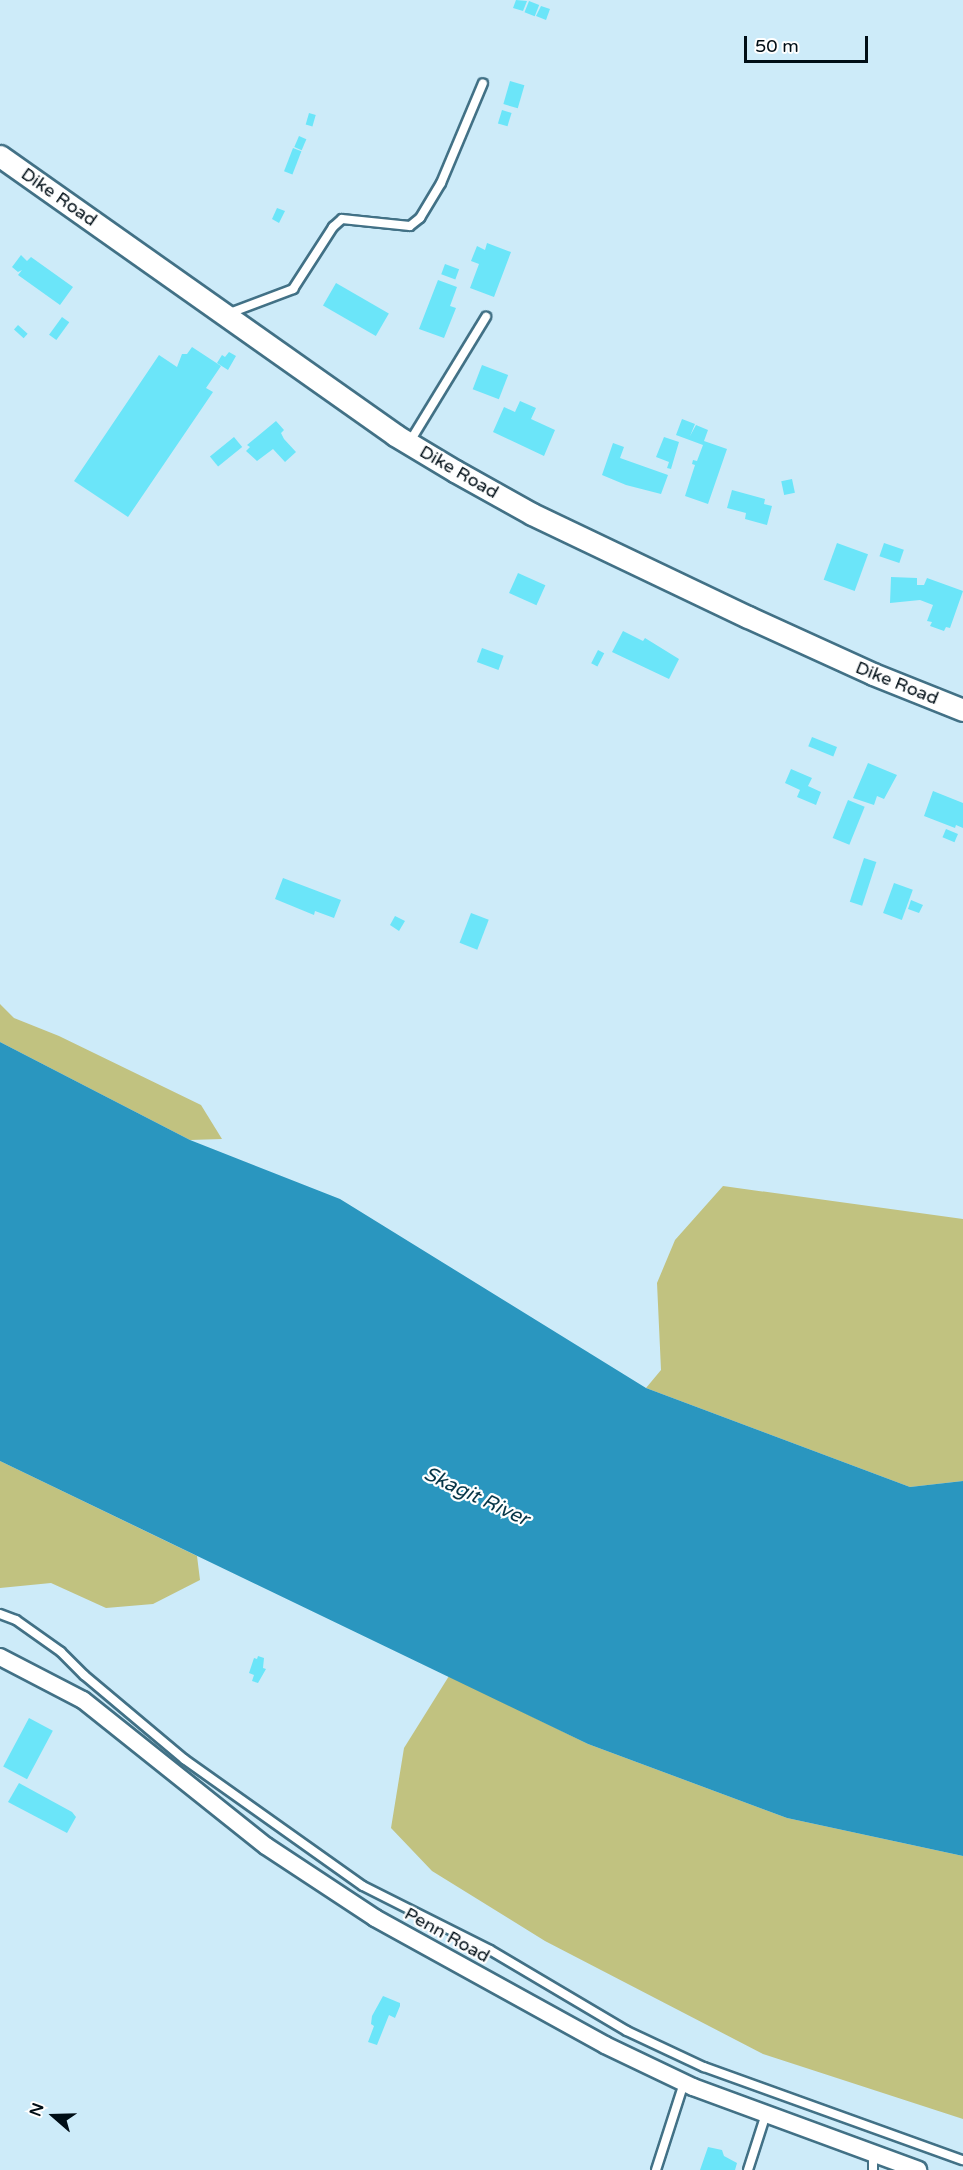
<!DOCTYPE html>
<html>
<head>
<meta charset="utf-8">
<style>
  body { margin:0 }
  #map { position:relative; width:963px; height:2170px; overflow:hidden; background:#cdebf9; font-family:"Varela Round",sans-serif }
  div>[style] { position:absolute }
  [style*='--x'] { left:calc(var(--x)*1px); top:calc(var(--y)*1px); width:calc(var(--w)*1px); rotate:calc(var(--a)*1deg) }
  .green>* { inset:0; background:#c1c280 }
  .water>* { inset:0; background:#2a96bf }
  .building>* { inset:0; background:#6be5f9; transform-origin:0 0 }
  .roads { filter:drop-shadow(2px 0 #427186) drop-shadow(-2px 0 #427186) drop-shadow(0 2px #427186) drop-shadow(0 -2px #427186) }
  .service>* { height:8px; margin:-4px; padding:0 4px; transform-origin:4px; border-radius:4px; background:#fff }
  .minor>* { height:16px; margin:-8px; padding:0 8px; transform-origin:8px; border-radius:8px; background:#fff }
  .tertiary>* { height:21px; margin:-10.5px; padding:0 10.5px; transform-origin:10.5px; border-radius:10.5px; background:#fff }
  span { translate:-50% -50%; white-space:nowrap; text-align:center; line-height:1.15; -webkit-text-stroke:4.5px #fff; paint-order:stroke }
  .street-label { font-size:18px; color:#000e16 }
  .water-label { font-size:20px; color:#073648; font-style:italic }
  .north { position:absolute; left:24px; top:2086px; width:60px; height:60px; -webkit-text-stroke:4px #fff; paint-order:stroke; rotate:290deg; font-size:16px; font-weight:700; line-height:24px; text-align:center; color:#000e16 }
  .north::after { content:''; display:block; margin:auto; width:21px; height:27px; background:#000e16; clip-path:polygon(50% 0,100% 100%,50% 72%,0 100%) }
  .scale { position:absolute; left:744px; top:36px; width:124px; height:27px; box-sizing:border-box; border:3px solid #000e16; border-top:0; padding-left:8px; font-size:18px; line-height:21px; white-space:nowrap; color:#000e16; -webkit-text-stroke:4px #fff; paint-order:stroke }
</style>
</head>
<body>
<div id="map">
  <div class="green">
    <div style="clip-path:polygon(0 1004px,14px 1018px,59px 1036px,201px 1105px,222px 1139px,190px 1140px,0 1042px)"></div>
    <div style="clip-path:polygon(723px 1186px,963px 1219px,963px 1481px,910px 1487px,646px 1388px,661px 1370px,657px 1283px,675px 1240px)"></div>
    <div style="clip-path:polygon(0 1461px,197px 1556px,200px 1580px,153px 1604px,106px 1608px,51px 1583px,0 1588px)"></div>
    <div style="clip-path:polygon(449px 1676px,588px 1744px,787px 1818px,963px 1856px,963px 2119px,763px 2054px,545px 1941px,432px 1871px,391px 1828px,404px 1748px)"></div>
  </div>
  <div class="water">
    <div style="clip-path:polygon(0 1042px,190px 1140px,340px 1199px,646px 1388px,910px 1487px,963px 1481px,963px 1856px,787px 1818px,588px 1744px,0 1461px)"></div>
  </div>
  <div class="building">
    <div style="clip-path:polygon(516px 0,527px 1px,523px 11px,513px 8px)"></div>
    <div style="left:529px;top:1px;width:11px;height:12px;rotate:22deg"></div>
    <div style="clip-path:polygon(541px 6px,550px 9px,546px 20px,536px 16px)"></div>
    <div style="left:510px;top:81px;width:15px;height:24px;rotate:16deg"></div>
    <div style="left:502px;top:110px;width:10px;height:14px;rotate:17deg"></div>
    <div style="left:309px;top:113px;width:7px;height:12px;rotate:16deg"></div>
    <div style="left:299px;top:136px;width:8px;height:12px;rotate:23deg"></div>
    <div style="left:293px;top:148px;width:9px;height:25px;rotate:21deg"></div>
    <div style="clip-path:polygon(277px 208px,285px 211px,279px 223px,272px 219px)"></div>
    <div style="clip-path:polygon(487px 243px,511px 252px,494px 297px,470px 288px,479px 264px,471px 261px,477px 246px,485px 250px)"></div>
    <div style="clip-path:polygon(21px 255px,27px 261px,31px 257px,73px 287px,60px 305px,18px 275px,22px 270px,18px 272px,12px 267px)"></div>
    <div style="left:445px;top:264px;width:15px;height:11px;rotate:20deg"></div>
    <div style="clip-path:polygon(438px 280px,457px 287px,450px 306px,456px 308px,444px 338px,419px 329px)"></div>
    <div style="left:336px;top:283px;width:61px;height:26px;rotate:30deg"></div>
    <div style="left:62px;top:317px;width:9px;height:22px;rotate:36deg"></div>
    <div style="left:18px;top:325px;width:13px;height:6px;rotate:42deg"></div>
    <div style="clip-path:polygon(192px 347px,221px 366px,206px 388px,213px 392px,128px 517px,74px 481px,159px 355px,177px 367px,182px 354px,187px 354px)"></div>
    <div style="clip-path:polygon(229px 352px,236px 356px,228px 370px,217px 363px,222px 355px,225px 357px)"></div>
    <div style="left:482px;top:365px;width:28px;height:26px;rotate:21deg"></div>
    <div style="clip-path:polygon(520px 401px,536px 408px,531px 419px,555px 430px,544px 456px,493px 432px,504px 407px,515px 412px)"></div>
    <div style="clip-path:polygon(682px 419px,695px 424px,690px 436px,696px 425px,708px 430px,704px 441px,727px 449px,708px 504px,685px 496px,695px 465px,692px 464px,693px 460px,697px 461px,703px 445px,676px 435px)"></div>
    <div style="clip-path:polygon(276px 421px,284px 430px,281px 433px,284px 439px,296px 452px,285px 462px,273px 449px,257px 461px,246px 451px,250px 447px,247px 445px)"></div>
    <div style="left:234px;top:437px;width:13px;height:31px;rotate:51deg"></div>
    <div style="clip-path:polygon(664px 437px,679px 442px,671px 469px,667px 468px,669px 462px,656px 457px)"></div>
    <div style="clip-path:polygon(613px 443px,624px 447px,620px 458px,668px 475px,661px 494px,626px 485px,602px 475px)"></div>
    <div style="left:792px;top:479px;width:14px;height:11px;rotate:78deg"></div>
    <div style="clip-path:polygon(732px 490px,765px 499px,764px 504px,772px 506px,767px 525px,745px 519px,746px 513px,727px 508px)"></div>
    <div style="left:837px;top:543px;width:33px;height:39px;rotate:20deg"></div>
    <div style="left:884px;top:543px;width:21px;height:14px;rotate:19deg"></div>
    <div style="left:518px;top:573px;width:30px;height:22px;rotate:24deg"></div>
    <div style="clip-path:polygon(891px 577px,917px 578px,917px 585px,924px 585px,927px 578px,963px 591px,950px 628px,946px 627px,944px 631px,930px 626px,932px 622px,927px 621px,933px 605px,920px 600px,890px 603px)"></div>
    <div style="clip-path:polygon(623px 631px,643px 641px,645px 638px,679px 659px,669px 679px,612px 652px)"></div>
    <div style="left:482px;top:648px;width:23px;height:15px;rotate:20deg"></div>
    <div style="left:598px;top:650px;width:7px;height:15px;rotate:27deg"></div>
    <div style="left:812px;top:737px;width:27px;height:10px;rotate:22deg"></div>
    <div style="clip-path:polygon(868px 763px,897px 775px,884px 799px,877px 796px,874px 805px,853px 798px)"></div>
    <div style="clip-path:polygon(791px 769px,812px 778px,808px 786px,821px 792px,816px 805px,797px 797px,800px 790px,785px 783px)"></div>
    <div style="clip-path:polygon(933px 791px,963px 803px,963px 828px,956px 825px,955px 828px,924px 816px)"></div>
    <div style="left:848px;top:800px;width:18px;height:41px;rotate:22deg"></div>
    <div style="left:946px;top:829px;width:13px;height:9px;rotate:23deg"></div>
    <div style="left:864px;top:858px;width:13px;height:46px;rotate:18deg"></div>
    <div style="clip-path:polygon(283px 878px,341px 900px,334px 918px,315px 911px,314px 915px,275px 899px)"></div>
    <div style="left:894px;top:883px;width:20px;height:32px;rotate:20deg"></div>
    <div style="clip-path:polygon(911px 900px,923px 905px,919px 913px,908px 909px)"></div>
    <div style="left:471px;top:913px;width:19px;height:32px;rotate:21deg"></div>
    <div style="clip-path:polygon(395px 916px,405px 921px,399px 931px,390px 925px)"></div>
    <div style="clip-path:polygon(258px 1656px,264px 1658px,263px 1668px,266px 1669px,258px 1683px,252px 1681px,254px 1675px,249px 1673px,254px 1658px,257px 1659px)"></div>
    <div style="left:29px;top:1718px;width:27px;height:55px;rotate:28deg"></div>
    <div style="clip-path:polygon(19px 1783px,72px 1812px,76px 1817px,67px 1833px,8px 1802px)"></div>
    <div style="clip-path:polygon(383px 1996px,400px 2003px,400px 2006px,395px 2018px,389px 2015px,377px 2045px,368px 2042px,374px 2026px,371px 2024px,372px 2016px)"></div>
    <div style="clip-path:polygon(708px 2147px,722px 2150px,724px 2156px,737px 2163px,735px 2170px,700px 2170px)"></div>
  </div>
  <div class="roads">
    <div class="service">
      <div style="--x:227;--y:314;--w:71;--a:-20.7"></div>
      <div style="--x:293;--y:289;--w:74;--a:-57.2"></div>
      <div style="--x:333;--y:227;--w:12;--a:-42"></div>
      <div style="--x:342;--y:219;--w:68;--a:5.9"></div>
      <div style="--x:410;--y:226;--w:13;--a:-39"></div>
      <div style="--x:420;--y:218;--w:41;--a:-59"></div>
      <div style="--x:441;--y:183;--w:108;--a:-67.2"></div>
      <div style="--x:409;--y:443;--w:148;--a:-58.6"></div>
      <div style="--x:0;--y:1614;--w:17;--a:21"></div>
      <div style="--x:16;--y:1620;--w:55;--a:35.4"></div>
      <div style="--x:61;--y:1652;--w:33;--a:45"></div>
      <div style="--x:84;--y:1675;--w:131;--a:40"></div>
      <div style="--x:184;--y:1759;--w:219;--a:35.4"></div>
      <div style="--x:363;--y:1886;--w:142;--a:26.7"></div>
      <div style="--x:490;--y:1950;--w:159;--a:30.6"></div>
      <div style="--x:627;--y:2031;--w:85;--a:25.1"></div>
      <div style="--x:704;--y:2067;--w:275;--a:19.8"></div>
      <div style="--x:873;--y:2153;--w:17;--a:90"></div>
      <div style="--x:656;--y:2170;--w:91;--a:-72.2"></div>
      <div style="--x:748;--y:2170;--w:59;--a:-72.2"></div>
    </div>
    <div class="minor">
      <div style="--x:0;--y:1657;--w:93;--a:27.4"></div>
      <div style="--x:83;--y:1700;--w:234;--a:38.6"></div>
      <div style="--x:266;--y:1846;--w:131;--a:33.4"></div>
      <div style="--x:375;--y:1918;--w:263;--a:28.9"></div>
      <div style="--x:605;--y:2045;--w:98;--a:25.5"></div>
      <div style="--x:693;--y:2087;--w:240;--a:20.2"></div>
    </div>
    <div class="tertiary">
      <div style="--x:0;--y:156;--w:484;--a:35.2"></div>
      <div style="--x:395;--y:435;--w:70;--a:31"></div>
      <div style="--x:455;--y:471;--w:88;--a:29.2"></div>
      <div style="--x:532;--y:514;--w:239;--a:25.5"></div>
      <div style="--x:748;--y:617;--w:137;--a:24.5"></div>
      <div style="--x:873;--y:674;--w:97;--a:21.8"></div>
    </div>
  </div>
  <div class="street-label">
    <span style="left:59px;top:197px;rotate:35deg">Dike Road</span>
    <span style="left:459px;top:472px;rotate:30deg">Dike Road</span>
    <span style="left:897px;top:683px;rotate:22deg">Dike Road</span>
    <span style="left:447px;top:1935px;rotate:29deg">Penn Road</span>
  </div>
  <div class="water-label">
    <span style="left:476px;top:1497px;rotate:25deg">Skagit River</span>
  </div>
  <div class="north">N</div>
  <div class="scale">50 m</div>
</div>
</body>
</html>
